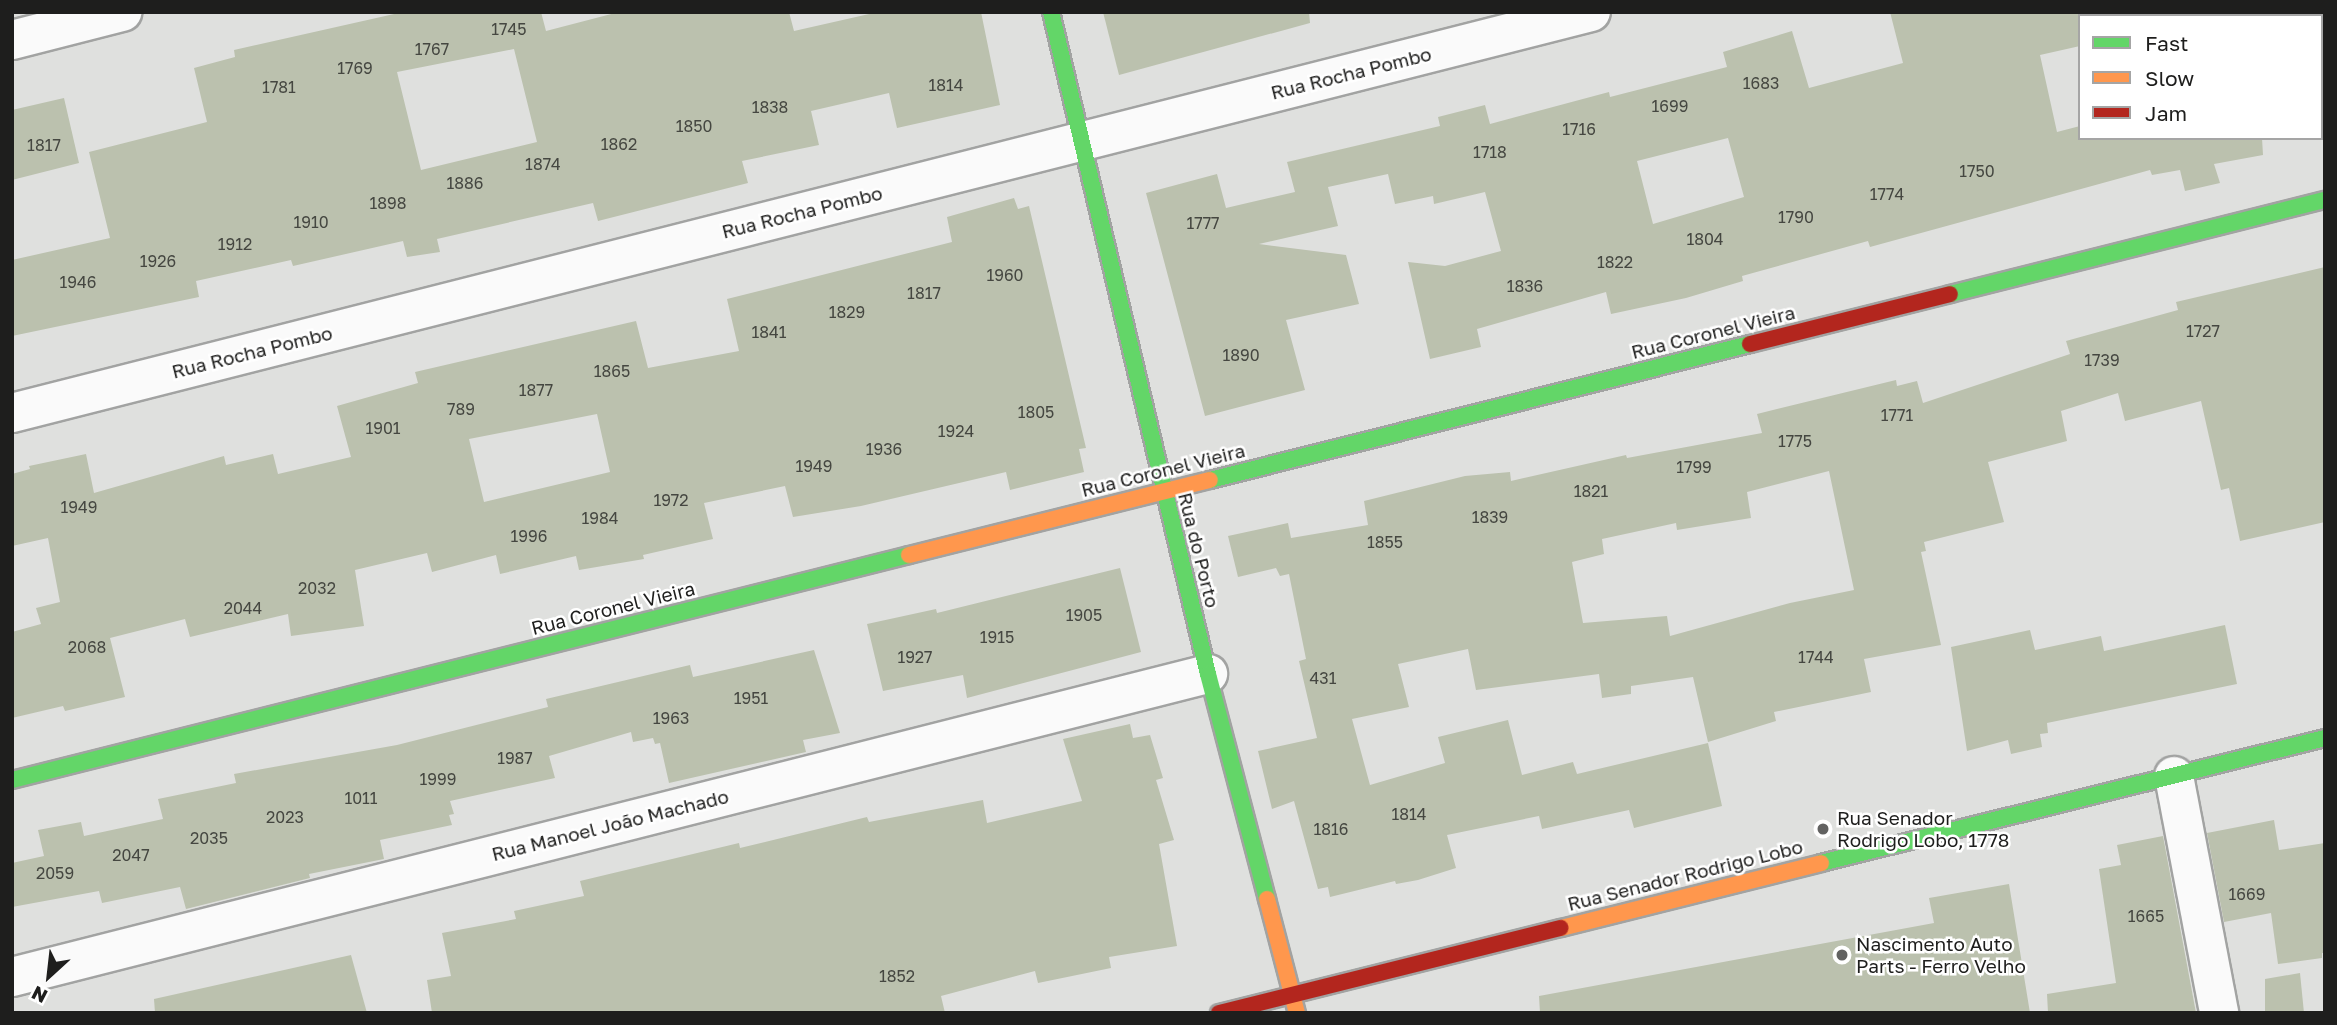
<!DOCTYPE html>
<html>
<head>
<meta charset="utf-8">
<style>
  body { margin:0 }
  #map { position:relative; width:2337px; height:1025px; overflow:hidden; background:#dfe0de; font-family:"Golos Text",sans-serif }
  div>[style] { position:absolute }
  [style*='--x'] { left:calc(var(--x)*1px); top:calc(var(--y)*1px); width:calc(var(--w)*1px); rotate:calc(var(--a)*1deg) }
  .building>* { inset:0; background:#bbc1ae }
  .roads { filter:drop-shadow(2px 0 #a2a3a2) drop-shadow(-2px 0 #a2a3a2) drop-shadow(0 2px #a2a3a2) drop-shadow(0 -2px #a2a3a2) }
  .street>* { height:38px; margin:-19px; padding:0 19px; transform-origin:19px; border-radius:19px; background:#fafafa }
  .fast>* { height:16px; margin:-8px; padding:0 8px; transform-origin:8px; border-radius:8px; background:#63d668 }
  .slow>* { height:16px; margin:-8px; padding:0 8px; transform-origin:8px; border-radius:8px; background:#ff974d }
  .jam>* { height:16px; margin:-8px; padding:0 8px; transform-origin:8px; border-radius:8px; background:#b3261e }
  .dots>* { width:19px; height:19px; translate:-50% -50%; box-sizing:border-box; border:4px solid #fff; border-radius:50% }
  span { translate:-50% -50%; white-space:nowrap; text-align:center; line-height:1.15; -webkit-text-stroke:5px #fff; paint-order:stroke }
  .number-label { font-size:16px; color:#454741 }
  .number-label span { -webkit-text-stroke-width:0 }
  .street-label { font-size:19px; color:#1e1e1d }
  .poi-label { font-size:19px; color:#1e1e1d }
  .left { translate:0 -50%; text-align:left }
  .frame { position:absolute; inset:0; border:14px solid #1e1e1d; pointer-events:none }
  .legend { position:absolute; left:2078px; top:14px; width:245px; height:126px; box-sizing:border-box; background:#fff; border:2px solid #a5a5a5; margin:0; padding:9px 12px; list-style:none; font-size:21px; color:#1e1e1d }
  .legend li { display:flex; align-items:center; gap:14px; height:35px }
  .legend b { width:35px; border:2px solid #a5a5a5 }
  .north { position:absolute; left:14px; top:941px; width:70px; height:70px; -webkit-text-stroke:5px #fff; paint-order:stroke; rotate:207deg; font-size:19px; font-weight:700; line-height:28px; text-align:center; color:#1e1e1d }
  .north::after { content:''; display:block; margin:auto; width:24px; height:32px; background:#1e1e1d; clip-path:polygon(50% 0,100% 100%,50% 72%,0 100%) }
</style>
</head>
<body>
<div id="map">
  <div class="building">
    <div style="clip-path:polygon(evenodd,403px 12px,541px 12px,546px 31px,619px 12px,789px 12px,794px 31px,878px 12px,981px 12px,1000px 105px,897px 128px,889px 93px,811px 111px,819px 145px,742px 161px,748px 183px,598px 221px,593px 203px,437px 239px,440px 252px,407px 257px,403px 241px,293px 266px,291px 260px,196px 281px,199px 297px,12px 336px,12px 260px,110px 238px,89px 152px,207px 122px,194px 68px,235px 57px,234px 50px,403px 12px,514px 49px,537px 142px,421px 170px,397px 72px,514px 49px)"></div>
    <div style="clip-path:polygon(1103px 12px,1309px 12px,1310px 23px,1119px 75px)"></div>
    <div style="clip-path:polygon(evenodd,1890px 12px,2080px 12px,2080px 46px,2040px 55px,2057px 132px,2080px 126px,2080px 138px,2262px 138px,2263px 155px,2214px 164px,2220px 183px,2185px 191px,2180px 170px,2152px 175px,2150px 170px,1870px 247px,1868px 241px,1742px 276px,1743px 281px,1686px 298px,1611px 314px,1606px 292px,1477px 329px,1481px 347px,1430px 359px,1408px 262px,1445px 266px,1501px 251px,1485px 192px,1434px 204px,1433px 196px,1395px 204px,1388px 174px,1328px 187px,1338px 226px,1259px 244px,1346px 255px,1359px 304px,1286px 320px,1305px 390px,1205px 416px,1146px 193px,1217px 174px,1226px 208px,1295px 192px,1287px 162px,1440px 126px,1438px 117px,1485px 105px,1490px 124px,1609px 92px,1610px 97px,1727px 67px,1723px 52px,1792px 31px,1809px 88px,1903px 63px,1890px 12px,1728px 138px,1744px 197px,1653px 224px,1637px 161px,1728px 138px)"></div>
    <div style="clip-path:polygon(64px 98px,79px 163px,12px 180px,12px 110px)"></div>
    <div style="clip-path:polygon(evenodd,1014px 198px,1018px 209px,1029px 206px,1086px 448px,1079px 449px,1084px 472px,1010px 490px,1006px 472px,861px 506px,793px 517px,785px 486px,704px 503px,713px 539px,643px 555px,644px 559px,579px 570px,576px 556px,500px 574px,496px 555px,432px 572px,427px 553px,355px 570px,364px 626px,291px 636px,288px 614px,190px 637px,185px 619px,110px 638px,125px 697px,65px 711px,63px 706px,12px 718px,12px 632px,41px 624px,36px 608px,60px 602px,48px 538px,12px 546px,12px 474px,30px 469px,29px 466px,86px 454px,94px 493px,224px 456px,226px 465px,273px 454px,278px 474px,351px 457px,337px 406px,418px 383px,415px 372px,636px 321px,648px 368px,739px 351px,727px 299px,952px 242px,947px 217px,1014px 198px,597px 414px,610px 472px,484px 502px,469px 439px,597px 414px)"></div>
    <div style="clip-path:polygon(evenodd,2325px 267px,2325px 522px,2240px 541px,2229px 488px,2221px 490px,2201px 401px,2125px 421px,2118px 393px,2061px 411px,2067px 441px,1988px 462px,2004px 522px,1924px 542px,1926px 551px,1921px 552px,1941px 645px,1864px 659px,1871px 692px,1774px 712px,1776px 721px,1708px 742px,1693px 677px,1631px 686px,1631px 694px,1602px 698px,1599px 674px,1476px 690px,1468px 649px,1398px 664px,1409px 707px,1352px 719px,1370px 785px,1445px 763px,1438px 737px,1508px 720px,1522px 775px,1573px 762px,1577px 774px,1708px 743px,1722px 806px,1634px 828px,1629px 810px,1542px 829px,1539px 816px,1447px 835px,1456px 868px,1418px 880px,1396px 884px,1395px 881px,1330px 897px,1328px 887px,1318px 889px,1294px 801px,1272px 809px,1258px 751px,1317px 738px,1299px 661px,1306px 659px,1289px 574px,1280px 576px,1276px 568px,1238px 577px,1228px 536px,1288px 523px,1291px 538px,1368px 525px,1364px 501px,1465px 476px,1510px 472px,1511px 481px,1626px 455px,1627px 458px,1762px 433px,1757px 414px,1896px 380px,1897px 386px,1917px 381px,1923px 403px,2070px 354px,2066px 341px,2178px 310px,2176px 302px,2325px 267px,1829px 471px,1854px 590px,1790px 603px,1670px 636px,1667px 616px,1583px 623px,1572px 562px,1604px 554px,1602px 539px,1676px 523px,1677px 530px,1751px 518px,1747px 492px,1829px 471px)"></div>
    <div style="clip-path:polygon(1120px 568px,1141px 652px,967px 698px,963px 675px,883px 691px,867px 624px,936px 609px,937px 613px)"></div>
    <div style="clip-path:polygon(2225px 625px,2237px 684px,2047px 723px,2048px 733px,2040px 734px,2042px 747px,2011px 754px,2008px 740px,1967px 751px,1951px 647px,2030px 630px,2035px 650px,2101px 636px,2104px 651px)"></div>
    <div style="clip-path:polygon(814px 650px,840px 733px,803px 740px,806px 752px,669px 783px,660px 743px,655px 744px,653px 738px,633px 742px,631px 732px,549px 756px,555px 778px,450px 801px,454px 814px,449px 815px,452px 825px,380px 840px,384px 859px,309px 874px,310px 878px,186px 909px,180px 887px,102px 903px,99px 891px,12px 907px,12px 863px,44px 856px,38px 830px,81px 822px,84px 836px,163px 819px,158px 799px,236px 783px,234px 774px,397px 745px,548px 707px,546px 699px,690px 665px,693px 677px)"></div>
    <div style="clip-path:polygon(1130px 724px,1133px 738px,1150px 735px,1163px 778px,1156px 780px,1174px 840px,1159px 844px,1177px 946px,1109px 957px,1111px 968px,1038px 983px,1035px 971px,941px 996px,945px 1013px,432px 1013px,427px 980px,451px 976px,442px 933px,516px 919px,514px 911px,584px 896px,580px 881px,739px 843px,740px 848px,867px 817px,869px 822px,983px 800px,987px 823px,1082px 801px,1063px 739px)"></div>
    <div style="clip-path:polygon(2274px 820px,2279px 850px,2325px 843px,2325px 953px,2322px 953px,2322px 958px,2278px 964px,2271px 913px,2224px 922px,2207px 833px)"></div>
    <div style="clip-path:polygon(2163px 836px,2196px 1013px,2048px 1013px,2047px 994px,2116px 983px,2099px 869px,2121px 865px,2117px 845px)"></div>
    <div style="clip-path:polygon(2009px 884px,2030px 1013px,1540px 1013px,1539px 996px,1934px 923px,1929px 898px)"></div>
    <div style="clip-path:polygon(351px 955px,367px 1013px,155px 1013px,154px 999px)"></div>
    <div style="clip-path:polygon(2300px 973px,2304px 1013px,2265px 1013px,2265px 979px)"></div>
  </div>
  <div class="roads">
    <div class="street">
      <div style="--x:12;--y:40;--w:114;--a:-14.3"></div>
      <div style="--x:12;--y:413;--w:1629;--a:-14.25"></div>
      <div style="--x:2174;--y:776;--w:241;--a:79.2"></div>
      <div style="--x:12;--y:977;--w:1234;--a:-14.22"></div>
    </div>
    <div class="fast">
      <div style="--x:1051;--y:12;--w:680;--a:76.66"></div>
      <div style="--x:1208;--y:674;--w:233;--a:75.3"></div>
      <div style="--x:1950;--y:294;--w:387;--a:-14.1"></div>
      <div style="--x:1210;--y:480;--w:557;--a:-14.14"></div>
      <div style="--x:12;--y:780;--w:925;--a:-14.08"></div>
      <div style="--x:1821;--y:863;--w:519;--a:-13.93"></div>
    </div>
    <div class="slow">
      <div style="--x:909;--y:555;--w:310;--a:-14"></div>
      <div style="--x:1267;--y:899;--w:118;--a:75.3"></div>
      <div style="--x:1561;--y:928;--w:268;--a:-14"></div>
    </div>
    <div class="jam">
      <div style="--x:1750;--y:344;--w:206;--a:-14"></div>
      <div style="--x:1219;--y:1013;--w:352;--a:-14"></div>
    </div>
  </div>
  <div class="dots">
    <div style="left:1823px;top:829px;background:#626261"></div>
    <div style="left:1842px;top:955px;background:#626261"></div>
  </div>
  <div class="number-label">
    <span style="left:509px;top:29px">1745</span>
    <span style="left:432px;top:49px">1767</span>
    <span style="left:355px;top:68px">1769</span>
    <span style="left:1761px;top:83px">1683</span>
    <span style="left:946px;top:85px">1814</span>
    <span style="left:279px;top:87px">1781</span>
    <span style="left:1670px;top:106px">1699</span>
    <span style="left:770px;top:107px">1838</span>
    <span style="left:694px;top:126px">1850</span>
    <span style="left:1579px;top:129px">1716</span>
    <span style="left:619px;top:144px">1862</span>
    <span style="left:44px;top:145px">1817</span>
    <span style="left:1490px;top:152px">1718</span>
    <span style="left:543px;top:164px">1874</span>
    <span style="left:1977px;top:171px">1750</span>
    <span style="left:465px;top:183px">1886</span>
    <span style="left:1887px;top:194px">1774</span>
    <span style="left:388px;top:203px">1898</span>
    <span style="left:1796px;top:217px">1790</span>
    <span style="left:311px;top:222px">1910</span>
    <span style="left:1203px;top:223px">1777</span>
    <span style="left:1705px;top:239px">1804</span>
    <span style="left:235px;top:244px">1912</span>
    <span style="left:158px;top:261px">1926</span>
    <span style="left:1615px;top:262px">1822</span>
    <span style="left:1005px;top:275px">1960</span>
    <span style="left:78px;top:282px">1946</span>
    <span style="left:1525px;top:286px">1836</span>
    <span style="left:924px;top:293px">1817</span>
    <span style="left:847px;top:312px">1829</span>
    <span style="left:2203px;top:331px">1727</span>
    <span style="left:769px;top:332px">1841</span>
    <span style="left:1241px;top:355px">1890</span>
    <span style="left:2102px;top:360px">1739</span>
    <span style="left:612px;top:371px">1865</span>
    <span style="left:536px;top:390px">1877</span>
    <span style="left:461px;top:409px">789</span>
    <span style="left:1036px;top:412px">1805</span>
    <span style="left:1897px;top:415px">1771</span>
    <span style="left:383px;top:428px">1901</span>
    <span style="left:956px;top:431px">1924</span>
    <span style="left:1795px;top:441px">1775</span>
    <span style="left:884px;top:449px">1936</span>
    <span style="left:814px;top:466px">1949</span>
    <span style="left:1694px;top:467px">1799</span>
    <span style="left:1591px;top:491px">1821</span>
    <span style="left:671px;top:500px">1972</span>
    <span style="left:79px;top:507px">1949</span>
    <span style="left:1490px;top:517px">1839</span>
    <span style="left:600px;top:518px">1984</span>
    <span style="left:529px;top:536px">1996</span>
    <span style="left:1385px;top:542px">1855</span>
    <span style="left:317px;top:588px">2032</span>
    <span style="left:243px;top:608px">2044</span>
    <span style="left:1084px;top:615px">1905</span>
    <span style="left:997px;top:637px">1915</span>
    <span style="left:87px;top:647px">2068</span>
    <span style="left:915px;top:657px">1927</span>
    <span style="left:1816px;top:657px">1744</span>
    <span style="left:1323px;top:678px">431</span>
    <span style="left:751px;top:698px">1951</span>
    <span style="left:671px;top:718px">1963</span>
    <span style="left:515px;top:758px">1987</span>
    <span style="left:438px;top:779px">1999</span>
    <span style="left:361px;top:798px">1011</span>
    <span style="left:1409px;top:814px">1814</span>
    <span style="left:285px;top:817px">2023</span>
    <span style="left:1331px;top:829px">1816</span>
    <span style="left:209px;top:838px">2035</span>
    <span style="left:131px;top:855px">2047</span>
    <span style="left:55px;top:873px">2059</span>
    <span style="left:2247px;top:894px">1669</span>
    <span style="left:2146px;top:916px">1665</span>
    <span style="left:897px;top:976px">1852</span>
  </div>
  <div class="street-label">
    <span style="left:1351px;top:73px;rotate:-14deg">Rua Rocha Pombo</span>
    <span style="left:802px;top:212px;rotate:-14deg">Rua Rocha Pombo</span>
    <span style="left:1713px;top:332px;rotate:-14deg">Rua Coronel Vieira</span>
    <span style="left:252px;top:352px;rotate:-14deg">Rua Rocha Pombo</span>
    <span style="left:1163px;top:470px;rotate:-14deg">Rua Coronel Vieira</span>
    <span style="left:1199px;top:550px;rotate:76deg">Rua do Porto</span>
    <span style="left:613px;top:608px;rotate:-14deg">Rua Coronel Vieira</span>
    <span style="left:610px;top:825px;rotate:-14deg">Rua Manoel João Machado</span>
    <span style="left:1685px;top:875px;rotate:-14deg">Rua Senador Rodrigo Lobo</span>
  </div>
  <div class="poi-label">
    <span class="left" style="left:1837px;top:829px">Rua Senador<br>Rodrigo Lobo, 1778</span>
    <span class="left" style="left:1856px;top:955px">Nascimento Auto<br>Parts - Ferro Velho</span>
  </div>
  <div class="frame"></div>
  <ul class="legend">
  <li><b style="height:9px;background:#63d668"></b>Fast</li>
  <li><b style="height:9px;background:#ff974d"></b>Slow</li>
  <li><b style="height:9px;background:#b3261e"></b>Jam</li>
  </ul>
  <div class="north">N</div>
</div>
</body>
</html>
